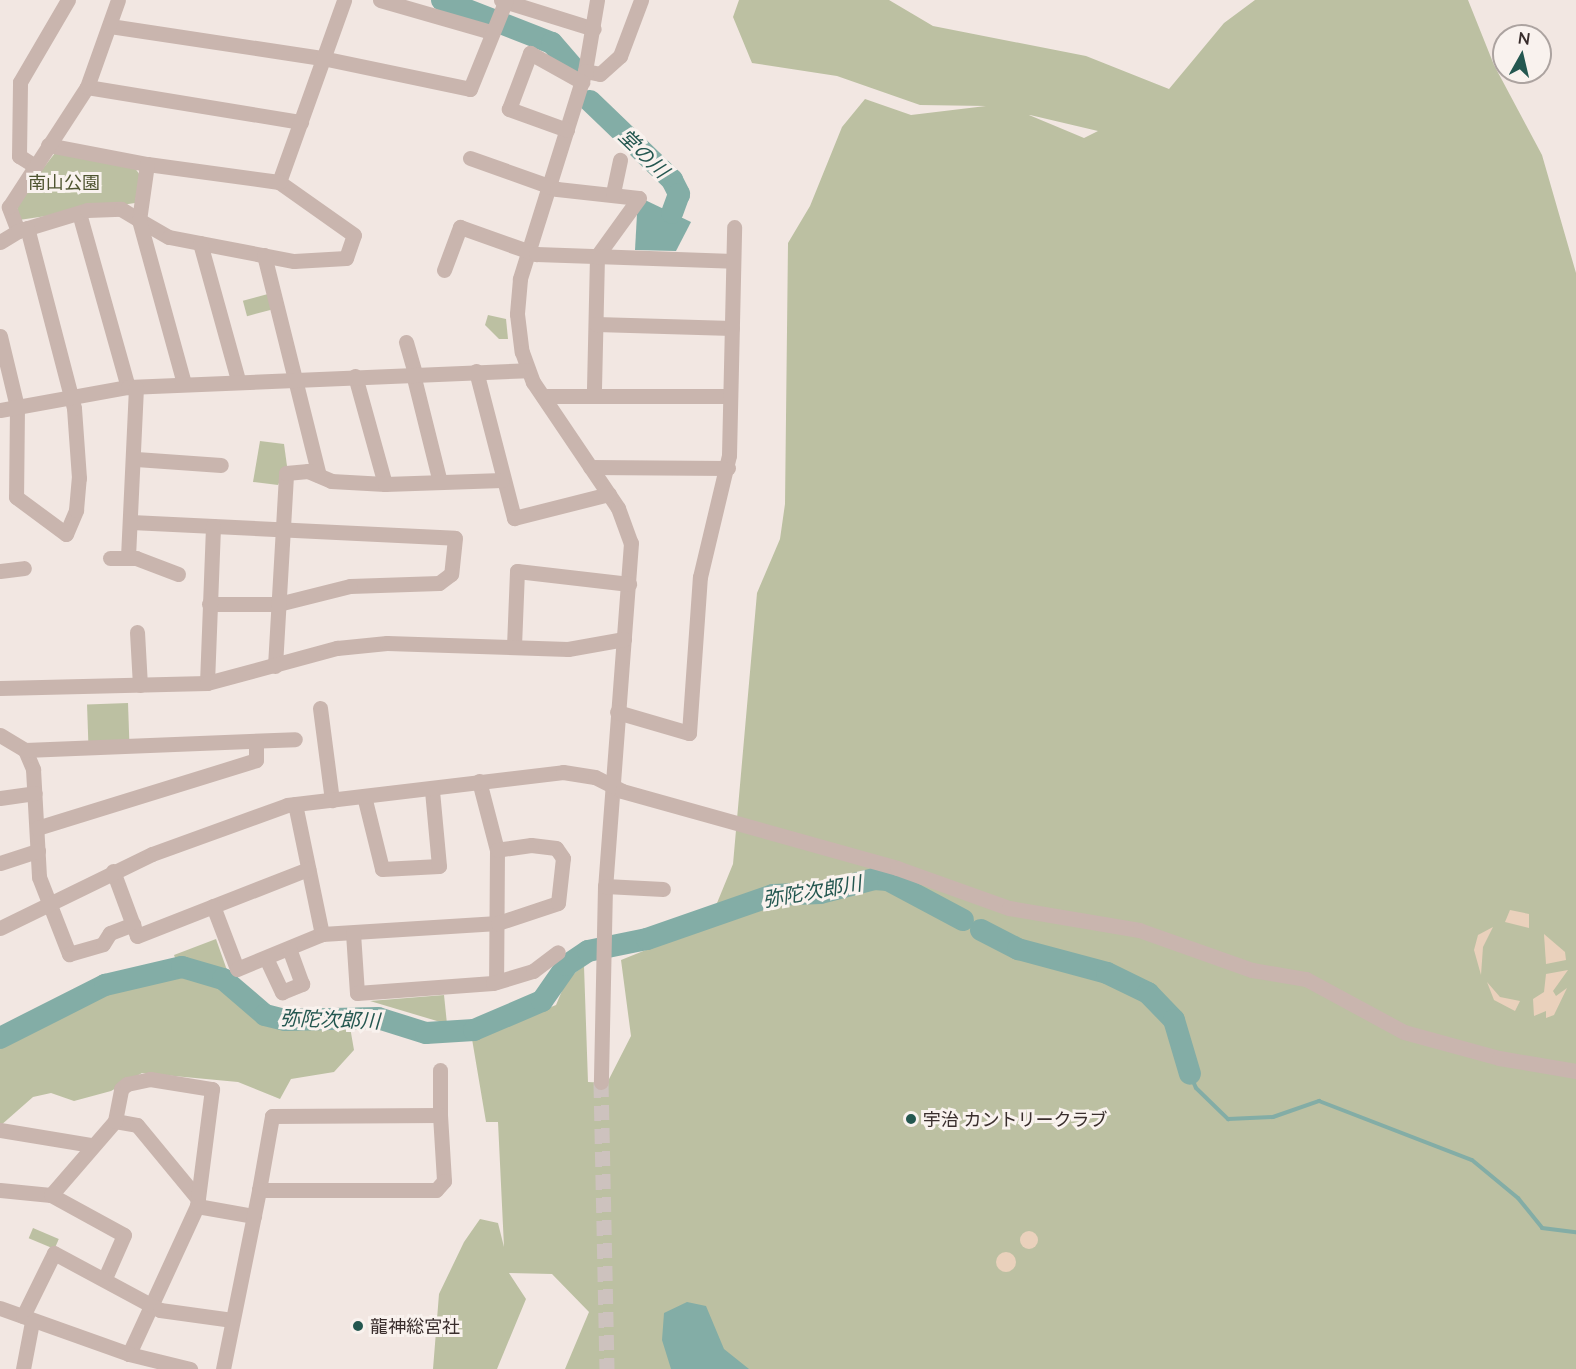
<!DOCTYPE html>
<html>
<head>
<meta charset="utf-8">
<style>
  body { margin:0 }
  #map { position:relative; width:1576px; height:1369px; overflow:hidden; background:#f2e7e2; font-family:Lato,"Noto Sans JP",sans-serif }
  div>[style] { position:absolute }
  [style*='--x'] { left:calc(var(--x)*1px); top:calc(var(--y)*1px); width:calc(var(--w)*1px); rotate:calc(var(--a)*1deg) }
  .green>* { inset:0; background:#bcc0a2; transform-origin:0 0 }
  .sand>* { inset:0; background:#ead1bc }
  .round { border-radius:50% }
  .water>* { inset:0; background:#83ada6 }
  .stream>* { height:4px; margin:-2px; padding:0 2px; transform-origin:2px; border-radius:2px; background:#83ada6 }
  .river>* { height:22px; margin:-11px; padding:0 11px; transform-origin:11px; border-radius:11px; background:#83ada6 }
  .minor-tunnel>* { height:15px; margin-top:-7.5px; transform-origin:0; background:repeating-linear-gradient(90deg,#cdc2be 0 15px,transparent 0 23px) }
  .minor>* { height:15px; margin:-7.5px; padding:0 7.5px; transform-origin:7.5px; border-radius:7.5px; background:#c9b5ae }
  .dots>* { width:16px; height:16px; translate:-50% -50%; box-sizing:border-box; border:3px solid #f9f2ee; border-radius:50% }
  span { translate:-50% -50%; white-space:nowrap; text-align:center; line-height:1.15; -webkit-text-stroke:6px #f9f2ee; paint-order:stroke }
  .park-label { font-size:18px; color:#4f5531 }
  .poi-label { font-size:18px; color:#392d2c }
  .left { translate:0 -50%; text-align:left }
  .water-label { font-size:20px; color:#245750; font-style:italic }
  .north { position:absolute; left:1492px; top:24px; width:60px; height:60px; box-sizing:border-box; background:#f9f2ee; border:2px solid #aca3a0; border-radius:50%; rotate:8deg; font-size:16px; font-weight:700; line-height:24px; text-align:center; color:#392d2c }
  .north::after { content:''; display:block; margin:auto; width:21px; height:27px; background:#245750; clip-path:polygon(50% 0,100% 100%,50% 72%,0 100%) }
</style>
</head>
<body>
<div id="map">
  <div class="green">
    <div style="clip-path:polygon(evenodd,739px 0,889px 0,933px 26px,1086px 56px,1169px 89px,1224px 23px,1255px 0,1468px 0,1494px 65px,1542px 155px,1576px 273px,1576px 1369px,565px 1369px,589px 1312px,552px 1274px,509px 1273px,526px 1299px,497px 1369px,433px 1369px,439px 1294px,464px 1242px,480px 1219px,498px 1223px,504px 1247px,498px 1122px,486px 1122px,472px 1039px,556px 1005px,567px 979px,584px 966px,588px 1082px,607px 1083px,631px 1036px,621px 960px,708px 925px,733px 864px,757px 593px,780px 539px,785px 504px,788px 243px,810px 206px,842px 127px,865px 99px,911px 115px,986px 106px,920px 105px,837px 76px,752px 63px,733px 17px,739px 0,1029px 115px,1030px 115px,1098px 131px,1084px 138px,1029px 115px)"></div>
    <div style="clip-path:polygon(55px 153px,134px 167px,140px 175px,135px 203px,19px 220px,17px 202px)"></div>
    <div style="left:268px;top:294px;width:16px;height:26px;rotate:75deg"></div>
    <div style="clip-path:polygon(488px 315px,506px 319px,508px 339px,499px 339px,485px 325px)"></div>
    <div style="clip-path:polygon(260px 441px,284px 444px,287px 466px,278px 485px,253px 482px)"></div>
    <div style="left:128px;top:703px;width:37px;height:41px;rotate:88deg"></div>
    <div style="clip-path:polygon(216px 939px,229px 976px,177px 963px,174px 955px)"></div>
    <div style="clip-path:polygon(194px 976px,228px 990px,257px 1018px,295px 1026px,350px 1027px,354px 1050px,334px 1072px,291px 1079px,280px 1099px,238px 1082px,142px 1073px,111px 1091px,74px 1101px,51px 1093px,33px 1097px,0 1126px,0 1049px,30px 1025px,152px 978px)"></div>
    <div style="clip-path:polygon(444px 995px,447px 1024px,370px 1001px)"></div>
    <div style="left:33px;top:1228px;width:28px;height:11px;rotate:23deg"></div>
  </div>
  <div class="sand">
    <div style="clip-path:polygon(1510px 910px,1529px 914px,1529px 928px,1505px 922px)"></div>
    <div style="clip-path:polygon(1493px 927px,1483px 947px,1481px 975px,1474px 950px,1478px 935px)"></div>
    <div style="clip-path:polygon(1544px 934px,1565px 952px,1566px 960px,1546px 964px)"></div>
    <div style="clip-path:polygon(1568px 970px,1553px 991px,1556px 996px,1567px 988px,1554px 1015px,1546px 1018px,1546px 1011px,1534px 1016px,1533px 999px,1544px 992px,1546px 974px)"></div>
    <div style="clip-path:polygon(1487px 982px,1500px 997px,1520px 1001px,1515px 1011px,1494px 1000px)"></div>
    <div class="round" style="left:1020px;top:1231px;width:18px;height:18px"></div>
    <div class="round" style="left:996px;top:1252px;width:20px;height:20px"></div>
  </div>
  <div class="water">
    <div style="clip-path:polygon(645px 200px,691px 222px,676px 251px,635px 250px,637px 214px)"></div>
    <div style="clip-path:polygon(687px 1302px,706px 1306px,724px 1349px,749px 1369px,671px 1369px,662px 1340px,664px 1313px)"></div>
  </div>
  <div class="stream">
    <div style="--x:1190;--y:1074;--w:15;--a:67"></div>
    <div style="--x:1196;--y:1088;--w:45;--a:44.1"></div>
    <div style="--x:1228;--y:1119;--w:45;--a:-2.5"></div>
    <div style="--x:1273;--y:1117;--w:49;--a:-19.2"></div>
    <div style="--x:1319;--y:1101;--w:164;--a:21.1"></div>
    <div style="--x:1472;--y:1160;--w:60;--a:39.6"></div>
    <div style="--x:1518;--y:1198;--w:38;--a:51"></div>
    <div style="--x:1542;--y:1228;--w:34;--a:7"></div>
  </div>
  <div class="river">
    <div style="--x:442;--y:0;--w:118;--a:21.4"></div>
    <div style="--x:552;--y:43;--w:29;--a:49"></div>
    <div style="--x:590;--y:101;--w:114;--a:43.9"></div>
    <div style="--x:672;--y:180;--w:16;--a:63"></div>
    <div style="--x:679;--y:194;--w:20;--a:110"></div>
    <div style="--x:981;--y:930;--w:42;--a:27.2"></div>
    <div style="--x:1018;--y:949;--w:92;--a:15.1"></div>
    <div style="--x:1107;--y:973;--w:46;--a:26"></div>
    <div style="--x:1148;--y:993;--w:37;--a:46"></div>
    <div style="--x:1174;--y:1020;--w:56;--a:73.5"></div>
    <div style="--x:0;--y:1038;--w:118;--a:-26.8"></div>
    <div style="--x:105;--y:985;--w:79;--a:-13.2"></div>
    <div style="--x:182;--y:967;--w:43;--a:16.3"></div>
    <div style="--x:223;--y:979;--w:55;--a:40.6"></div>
    <div style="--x:265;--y:1015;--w:21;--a:14"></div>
    <div style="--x:285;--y:1020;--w:93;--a:-1.2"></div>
    <div style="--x:378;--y:1018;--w:50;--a:17.4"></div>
    <div style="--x:426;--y:1033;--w:48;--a:-3.6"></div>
    <div style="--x:474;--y:1030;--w:74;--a:-23.1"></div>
    <div style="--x:542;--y:1001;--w:44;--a:-55.2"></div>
    <div style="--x:567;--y:965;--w:25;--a:-34"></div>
    <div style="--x:588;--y:951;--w:60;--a:-11.5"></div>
    <div style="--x:647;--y:939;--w:133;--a:-19.2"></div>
    <div style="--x:773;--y:895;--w:47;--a:-2.4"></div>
    <div style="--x:820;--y:893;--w:56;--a:-14.5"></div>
    <div style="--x:874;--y:879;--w:14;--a:4"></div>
    <div style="--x:888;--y:880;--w:85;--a:28.1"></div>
  </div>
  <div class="minor-tunnel">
    <div style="--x:601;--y:1082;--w:287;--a:88.8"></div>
  </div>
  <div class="minor">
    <div style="--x:380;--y:0;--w:116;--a:16.1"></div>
    <div style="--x:501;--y:0;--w:97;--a:17.3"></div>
    <div style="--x:597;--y:0;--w:72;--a:99.6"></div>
    <div style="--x:585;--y:71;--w:218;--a:107.4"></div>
    <div style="--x:520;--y:279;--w:35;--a:95"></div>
    <div style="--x:517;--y:314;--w:38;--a:83"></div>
    <div style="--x:522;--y:352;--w:32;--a:70"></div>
    <div style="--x:533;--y:382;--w:152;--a:56"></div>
    <div style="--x:618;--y:508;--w:37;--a:70"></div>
    <div style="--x:631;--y:543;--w:344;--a:94.3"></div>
    <div style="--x:605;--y:886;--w:196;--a:91.2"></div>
    <div style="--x:110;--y:26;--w:219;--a:8.6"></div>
    <div style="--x:327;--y:59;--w:146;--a:11.8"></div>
    <div style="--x:470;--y:89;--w:96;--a:-68"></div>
    <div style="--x:585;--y:71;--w:15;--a:11"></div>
    <div style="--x:600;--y:74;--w:27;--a:-42"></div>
    <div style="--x:620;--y:56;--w:60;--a:-69.4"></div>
    <div style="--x:87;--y:87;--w:217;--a:9.3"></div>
    <div style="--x:567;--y:130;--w:62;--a:-160.1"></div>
    <div style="--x:509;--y:109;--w:60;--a:-69.4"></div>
    <div style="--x:530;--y:53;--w:60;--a:29.1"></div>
    <div style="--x:48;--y:145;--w:101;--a:10.9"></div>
    <div style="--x:470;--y:158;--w:92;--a:19.6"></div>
    <div style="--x:557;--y:189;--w:82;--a:6.3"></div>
    <div style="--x:639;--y:198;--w:72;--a:125.9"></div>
    <div style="--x:597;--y:256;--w:137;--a:91.3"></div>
    <div style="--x:35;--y:166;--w:19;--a:-148"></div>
    <div style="--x:19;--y:156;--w:74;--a:-89.2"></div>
    <div style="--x:20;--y:82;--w:95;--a:-59.7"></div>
    <div style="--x:279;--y:182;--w:193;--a:-70.3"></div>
    <div style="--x:613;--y:193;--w:34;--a:-78"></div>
    <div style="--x:79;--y:213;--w:181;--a:74.3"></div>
    <div style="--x:18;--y:231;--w:26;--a:-111"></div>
    <div style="--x:9;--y:207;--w:143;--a:-57"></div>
    <div style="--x:87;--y:87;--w:92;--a:-70.4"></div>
    <div style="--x:0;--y:242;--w:21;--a:-31"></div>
    <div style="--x:18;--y:231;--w:72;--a:-16.9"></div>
    <div style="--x:87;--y:210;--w:34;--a:-2"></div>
    <div style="--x:121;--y:209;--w:21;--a:31"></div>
    <div style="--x:139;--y:220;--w:34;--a:30"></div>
    <div style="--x:169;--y:237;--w:127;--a:10.9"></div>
    <div style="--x:294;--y:261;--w:52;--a:-3.3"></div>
    <div style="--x:346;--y:258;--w:24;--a:-71"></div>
    <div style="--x:354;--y:235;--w:92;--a:-144.8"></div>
    <div style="--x:279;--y:182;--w:133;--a:-172.2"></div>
    <div style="--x:147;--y:164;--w:57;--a:98.1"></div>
    <div style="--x:139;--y:220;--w:169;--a:74.6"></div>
    <div style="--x:200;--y:243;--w:142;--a:74.5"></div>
    <div style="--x:264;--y:255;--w:227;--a:76"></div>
    <div style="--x:444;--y:270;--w:46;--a:-69.6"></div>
    <div style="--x:460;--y:227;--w:81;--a:19.6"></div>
    <div style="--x:536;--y:254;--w:197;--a:2"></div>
    <div style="--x:596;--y:324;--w:136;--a:1.7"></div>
    <div style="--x:0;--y:336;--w:73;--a:76.5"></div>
    <div style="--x:17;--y:407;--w:90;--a:90.6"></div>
    <div style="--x:16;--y:497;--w:62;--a:36.5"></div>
    <div style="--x:66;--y:534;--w:26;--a:-67"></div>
    <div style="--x:76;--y:510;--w:32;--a:-85"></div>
    <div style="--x:79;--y:478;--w:70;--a:-94.1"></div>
    <div style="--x:74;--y:408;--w:186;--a:-104.6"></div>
    <div style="--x:406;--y:342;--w:33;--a:74"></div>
    <div style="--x:476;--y:371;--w:152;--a:75.5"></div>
    <div style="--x:514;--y:518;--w:98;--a:-14.2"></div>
    <div style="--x:413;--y:374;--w:111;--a:76"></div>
    <div style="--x:355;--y:376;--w:112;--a:74.5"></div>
    <div style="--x:543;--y:396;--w:187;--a:0"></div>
    <div style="--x:0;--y:410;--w:130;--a:-10.2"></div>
    <div style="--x:128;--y:387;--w:400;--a:-2.4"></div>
    <div style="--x:136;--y:459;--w:85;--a:4"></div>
    <div style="--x:590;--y:467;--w:138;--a:0.4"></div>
    <div style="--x:131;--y:522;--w:324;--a:2.8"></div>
    <div style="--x:455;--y:538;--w:36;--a:96"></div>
    <div style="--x:451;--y:574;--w:15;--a:143"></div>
    <div style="--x:439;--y:583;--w:89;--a:178.1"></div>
    <div style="--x:350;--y:586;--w:74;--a:166"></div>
    <div style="--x:278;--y:604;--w:69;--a:180"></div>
    <div style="--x:128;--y:557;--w:170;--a:-87.3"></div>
    <div style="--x:110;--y:558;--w:26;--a:0"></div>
    <div style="--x:136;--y:558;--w:45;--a:20.9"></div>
    <div style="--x:0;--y:571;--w:24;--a:-7"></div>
    <div style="--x:137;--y:632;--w:53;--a:86.8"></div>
    <div style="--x:514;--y:646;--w:75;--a:-87.7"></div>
    <div style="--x:517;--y:571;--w:113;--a:6.6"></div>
    <div style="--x:275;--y:666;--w:193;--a:-86.7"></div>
    <div style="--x:286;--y:473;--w:22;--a:-5"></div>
    <div style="--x:308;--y:471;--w:25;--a:23"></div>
    <div style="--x:331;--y:481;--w:54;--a:3.2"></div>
    <div style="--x:385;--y:484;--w:117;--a:-2"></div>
    <div style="--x:207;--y:683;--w:157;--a:-87.8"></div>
    <div style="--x:0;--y:688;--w:207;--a:-1.4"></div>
    <div style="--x:207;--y:683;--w:135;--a:-15.1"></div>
    <div style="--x:337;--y:648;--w:50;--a:-5.7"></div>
    <div style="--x:387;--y:643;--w:181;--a:1.9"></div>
    <div style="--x:568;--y:649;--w:57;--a:-10.1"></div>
    <div style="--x:320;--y:708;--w:93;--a:82.6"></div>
    <div style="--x:617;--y:712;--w:75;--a:16.3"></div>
    <div style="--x:689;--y:733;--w:156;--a:-86"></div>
    <div style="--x:700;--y:577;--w:125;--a:-76.6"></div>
    <div style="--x:729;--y:455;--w:228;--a:-88.7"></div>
    <div style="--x:0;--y:735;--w:29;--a:31"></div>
    <div style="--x:25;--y:750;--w:21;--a:67"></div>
    <div style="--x:33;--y:769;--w:108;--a:86.8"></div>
    <div style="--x:39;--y:877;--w:83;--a:68.7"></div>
    <div style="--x:69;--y:954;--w:35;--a:-16"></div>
    <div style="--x:103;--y:944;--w:13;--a:-58"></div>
    <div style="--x:110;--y:933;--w:25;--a:-21"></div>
    <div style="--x:25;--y:750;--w:270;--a:-2.3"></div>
    <div style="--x:479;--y:781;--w:71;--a:75.4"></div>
    <div style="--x:497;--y:850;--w:132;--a:90.4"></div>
    <div style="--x:364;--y:796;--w:75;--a:76.1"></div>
    <div style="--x:382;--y:869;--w:57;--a:-3"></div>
    <div style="--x:439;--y:866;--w:76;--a:-95.3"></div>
    <div style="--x:0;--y:798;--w:35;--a:-8"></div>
    <div style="--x:295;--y:804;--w:133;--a:78.3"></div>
    <div style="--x:37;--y:828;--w:229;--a:-17.2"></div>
    <div style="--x:256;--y:760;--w:17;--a:-90"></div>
    <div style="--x:0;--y:863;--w:40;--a:-18"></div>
    <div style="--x:113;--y:871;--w:69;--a:69.7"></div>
    <div style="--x:137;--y:936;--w:184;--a:-21.4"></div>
    <div style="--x:605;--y:886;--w:58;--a:3"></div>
    <div style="--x:213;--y:906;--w:67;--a:69.1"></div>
    <div style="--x:237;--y:969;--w:92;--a:-22.4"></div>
    <div style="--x:322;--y:934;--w:176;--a:-3.6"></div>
    <div style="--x:498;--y:923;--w:63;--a:-18.4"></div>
    <div style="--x:558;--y:903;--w:45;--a:-83.7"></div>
    <div style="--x:563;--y:858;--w:12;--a:-125"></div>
    <div style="--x:556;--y:848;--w:25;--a:-173"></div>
    <div style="--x:531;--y:845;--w:34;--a:172"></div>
    <div style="--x:0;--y:928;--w:169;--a:-26"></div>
    <div style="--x:152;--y:854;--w:144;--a:-19.9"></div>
    <div style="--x:287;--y:805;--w:278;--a:-6.8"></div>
    <div style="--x:563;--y:772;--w:32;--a:9"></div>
    <div style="--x:595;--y:777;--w:30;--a:27"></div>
    <div style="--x:622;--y:791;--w:286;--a:15.6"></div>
    <div style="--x:897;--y:868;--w:119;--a:19.7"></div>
    <div style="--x:1009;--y:908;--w:132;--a:9.6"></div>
    <div style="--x:1139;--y:930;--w:120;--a:19.5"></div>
    <div style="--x:1252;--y:970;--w:55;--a:9.5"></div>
    <div style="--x:1306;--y:979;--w:111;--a:28.4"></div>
    <div style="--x:1404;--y:1032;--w:98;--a:15.3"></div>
    <div style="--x:1499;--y:1058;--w:78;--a:9.6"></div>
    <div style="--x:353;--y:933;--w:60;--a:86.2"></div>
    <div style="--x:357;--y:993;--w:136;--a:-4.2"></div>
    <div style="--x:493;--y:983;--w:42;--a:-16.7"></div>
    <div style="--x:533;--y:971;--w:31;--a:-37"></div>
    <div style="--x:266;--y:958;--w:38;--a:65"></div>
    <div style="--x:282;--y:992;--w:22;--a:-22"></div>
    <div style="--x:302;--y:984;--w:37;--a:-110"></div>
    <div style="--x:440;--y:1070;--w:45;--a:90"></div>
    <div style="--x:440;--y:1115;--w:66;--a:86.5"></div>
    <div style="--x:444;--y:1181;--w:12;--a:132"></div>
    <div style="--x:436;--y:1190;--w:177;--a:180"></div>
    <div style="--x:259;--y:1190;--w:75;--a:-80"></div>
    <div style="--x:272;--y:1116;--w:168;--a:-0.3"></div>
    <div style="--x:115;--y:1121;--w:22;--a:10"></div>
    <div style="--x:137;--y:1125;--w:96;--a:50.5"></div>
    <div style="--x:0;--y:1130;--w:93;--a:9.3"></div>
    <div style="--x:0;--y:1190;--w:51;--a:5.6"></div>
    <div style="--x:51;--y:1195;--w:83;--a:28.7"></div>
    <div style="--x:124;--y:1235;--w:47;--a:113.8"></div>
    <div style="--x:51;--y:1195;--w:98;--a:-49.1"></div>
    <div style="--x:115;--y:1121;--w:33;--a:-79"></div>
    <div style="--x:121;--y:1089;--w:8;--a:-40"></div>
    <div style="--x:127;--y:1084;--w:24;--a:-12"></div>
    <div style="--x:150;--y:1079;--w:63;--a:9.2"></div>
    <div style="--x:212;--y:1089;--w:118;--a:97.3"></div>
    <div style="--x:197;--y:1206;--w:163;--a:114.7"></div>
    <div style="--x:197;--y:1206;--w:58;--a:10"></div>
    <div style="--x:0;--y:1308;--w:137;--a:19.6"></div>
    <div style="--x:129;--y:1354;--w:63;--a:13.8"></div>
    <div style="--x:23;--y:1316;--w:70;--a:-63.8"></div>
    <div style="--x:54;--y:1253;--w:120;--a:28.3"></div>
    <div style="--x:160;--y:1310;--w:73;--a:7.9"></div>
    <div style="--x:23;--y:1369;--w:48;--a:-79.2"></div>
    <div style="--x:223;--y:1369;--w:183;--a:-78.6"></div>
  </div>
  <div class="dots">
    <div style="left:911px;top:1119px;background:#245750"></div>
    <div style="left:358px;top:1326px;background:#245750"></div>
  </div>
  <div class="park-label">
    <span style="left:64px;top:182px">南山公園</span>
  </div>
  <div class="poi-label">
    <span class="left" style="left:923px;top:1119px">宇治 カントリークラブ</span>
    <span class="left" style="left:370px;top:1326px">龍神総宮社</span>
  </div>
  <div class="water-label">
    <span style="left:644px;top:153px;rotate:44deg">堂の川</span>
    <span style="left:812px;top:891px;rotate:-10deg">弥陀次郎川</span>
    <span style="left:330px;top:1019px;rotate:2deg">弥陀次郎川</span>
  </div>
  <div class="north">N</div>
</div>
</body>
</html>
